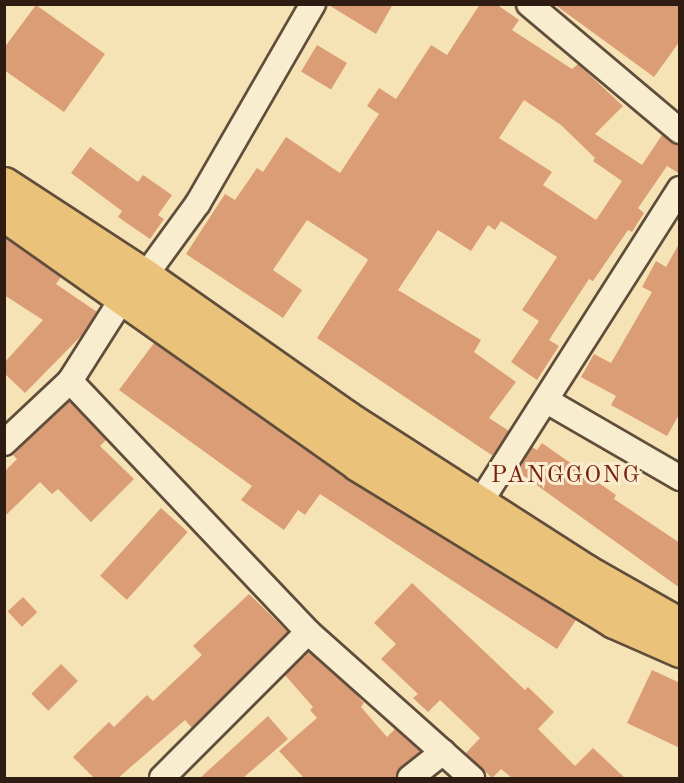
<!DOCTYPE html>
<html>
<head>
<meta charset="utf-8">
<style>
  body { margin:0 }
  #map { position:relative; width:684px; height:783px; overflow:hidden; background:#f6e3b5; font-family:"Old Standard TT",serif }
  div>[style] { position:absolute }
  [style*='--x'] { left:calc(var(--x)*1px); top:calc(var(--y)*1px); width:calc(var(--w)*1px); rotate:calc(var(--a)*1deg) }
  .building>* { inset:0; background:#db9d75; transform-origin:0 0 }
  .roads { filter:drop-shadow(2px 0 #604d3b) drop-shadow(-2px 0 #604d3b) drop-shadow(0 2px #604d3b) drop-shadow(0 -2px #604d3b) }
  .street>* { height:24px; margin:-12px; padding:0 12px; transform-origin:12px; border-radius:12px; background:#f9edcf }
  .primary>* { height:33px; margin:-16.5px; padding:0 16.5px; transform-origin:16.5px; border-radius:16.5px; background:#ebc27a }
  span { translate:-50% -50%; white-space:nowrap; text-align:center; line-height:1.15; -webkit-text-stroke:6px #f9edcf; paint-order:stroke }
  .quarter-label { font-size:24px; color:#7a1f14; letter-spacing:1.5px }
  .frame { position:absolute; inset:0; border:6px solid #2e1b12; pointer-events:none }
</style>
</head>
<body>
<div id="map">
  <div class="building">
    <div style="clip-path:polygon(327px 4px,393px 4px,376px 34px)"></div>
    <div style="clip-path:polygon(evenodd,480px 4px,496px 4px,519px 20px,512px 30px,572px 69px,578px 64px,623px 106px,595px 134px,642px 165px,662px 135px,680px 145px,680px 174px,667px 166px,638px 208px,644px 213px,632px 232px,628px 230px,593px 281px,589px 279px,549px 340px,559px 346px,537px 380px,511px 362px,539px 321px,522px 310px,557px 257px,501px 221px,495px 230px,488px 225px,471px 251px,438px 230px,398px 290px,481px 340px,474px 352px,516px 382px,489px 418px,509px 431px,493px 456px,317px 338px,368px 260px,366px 258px,307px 220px,273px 270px,302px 290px,283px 318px,186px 254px,225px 194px,235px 200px,257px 168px,263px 172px,286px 137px,340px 173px,379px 114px,367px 106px,379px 88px,396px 99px,431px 45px,447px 55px,480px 4px,524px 100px,561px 125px,595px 158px,593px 161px,622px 181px,596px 220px,543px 185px,552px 172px,499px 138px,524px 100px)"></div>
    <div style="clip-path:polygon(554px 4px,680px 4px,680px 41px,654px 77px)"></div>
    <div style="clip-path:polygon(36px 5px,105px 54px,64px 112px,4px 70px,4px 48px)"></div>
    <div style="left:317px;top:45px;width:35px;height:31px;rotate:31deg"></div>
    <div style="clip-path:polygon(90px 147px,138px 182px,143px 175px,172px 195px,158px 215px,164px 219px,150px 239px,118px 217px,122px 211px,71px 173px)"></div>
    <div style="clip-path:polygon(4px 237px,61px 277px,56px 284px,97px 312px,82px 335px,25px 393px,4px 373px,4px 363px,43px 320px,4px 295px)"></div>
    <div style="clip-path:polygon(680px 242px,680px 413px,667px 436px,611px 405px,616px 396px,581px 377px,594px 354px,611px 363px,652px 292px,642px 287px,656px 261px,666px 267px)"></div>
    <div style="clip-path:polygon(154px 343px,348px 480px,576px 620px,557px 649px,320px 494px,305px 515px,298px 510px,284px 530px,241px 500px,252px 486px,119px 390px)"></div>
    <div style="clip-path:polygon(69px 401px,106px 440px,100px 446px,134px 479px,91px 522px,58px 489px,52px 494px,40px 482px,4px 517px,4px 472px,17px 459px,13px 455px)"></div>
    <div style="clip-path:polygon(542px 443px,616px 495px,614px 499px,680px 543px,680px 588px,517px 471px,532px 447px,537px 450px)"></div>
    <div style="left:161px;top:508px;width:36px;height:91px;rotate:42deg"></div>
    <div style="clip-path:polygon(412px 583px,525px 690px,528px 687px,554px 712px,538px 729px,575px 766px,593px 748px,625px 778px,512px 778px,501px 769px,492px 778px,466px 753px,480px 738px,440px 700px,428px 712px,413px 698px,418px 694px,381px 659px,396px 644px,374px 623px)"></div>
    <div style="clip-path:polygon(249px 594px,288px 632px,192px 728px,185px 720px,118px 778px,94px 778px,73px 757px,109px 722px,114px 727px,147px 695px,153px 701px,202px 655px,193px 646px)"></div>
    <div style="left:23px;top:597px;width:21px;height:21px;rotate:47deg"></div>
    <div style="clip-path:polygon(309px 652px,354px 692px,364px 703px,361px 707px,387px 737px,395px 729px,421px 752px,401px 767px,396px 778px,304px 778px,279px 751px,317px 718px,310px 710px,313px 707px,285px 675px)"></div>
    <div style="left:61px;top:664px;width:24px;height:42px;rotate:45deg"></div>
    <div style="clip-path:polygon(652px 670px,680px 683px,680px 748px,627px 723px)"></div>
    <div style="clip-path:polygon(268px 716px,288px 739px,243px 778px,200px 778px)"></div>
  </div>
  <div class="roads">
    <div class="street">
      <div style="--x:529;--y:4;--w:197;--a:40.1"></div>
      <div style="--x:70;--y:381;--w:346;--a:46.5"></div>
      <div style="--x:308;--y:632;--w:220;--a:41.7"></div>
      <div style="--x:547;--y:401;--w:154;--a:30.1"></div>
      <div style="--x:4;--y:443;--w:91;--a:-43.2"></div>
      <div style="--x:70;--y:381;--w:101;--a:-57.6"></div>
      <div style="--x:124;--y:296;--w:29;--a:-44"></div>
      <div style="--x:145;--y:276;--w:90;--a:-54"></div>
      <div style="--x:198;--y:203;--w:230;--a:-60"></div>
      <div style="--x:481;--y:501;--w:370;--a:-57.5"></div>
      <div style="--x:162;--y:778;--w:206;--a:-45"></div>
      <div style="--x:410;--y:778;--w:42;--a:-38.2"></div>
    </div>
    <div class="primary">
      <div style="--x:4;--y:184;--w:168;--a:33.1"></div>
      <div style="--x:145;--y:276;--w:247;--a:35.1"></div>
      <div style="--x:347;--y:418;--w:283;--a:32.7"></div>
      <div style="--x:585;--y:571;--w:109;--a:29.6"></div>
      <div style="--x:4;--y:214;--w:433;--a:35.2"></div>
      <div style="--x:358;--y:464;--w:300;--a:31.5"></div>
      <div style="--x:614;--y:621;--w:72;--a:23.7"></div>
    </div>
  </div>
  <div class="quarter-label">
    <span style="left:566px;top:477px">PANGGONG</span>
  </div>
  <div class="frame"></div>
</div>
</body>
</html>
